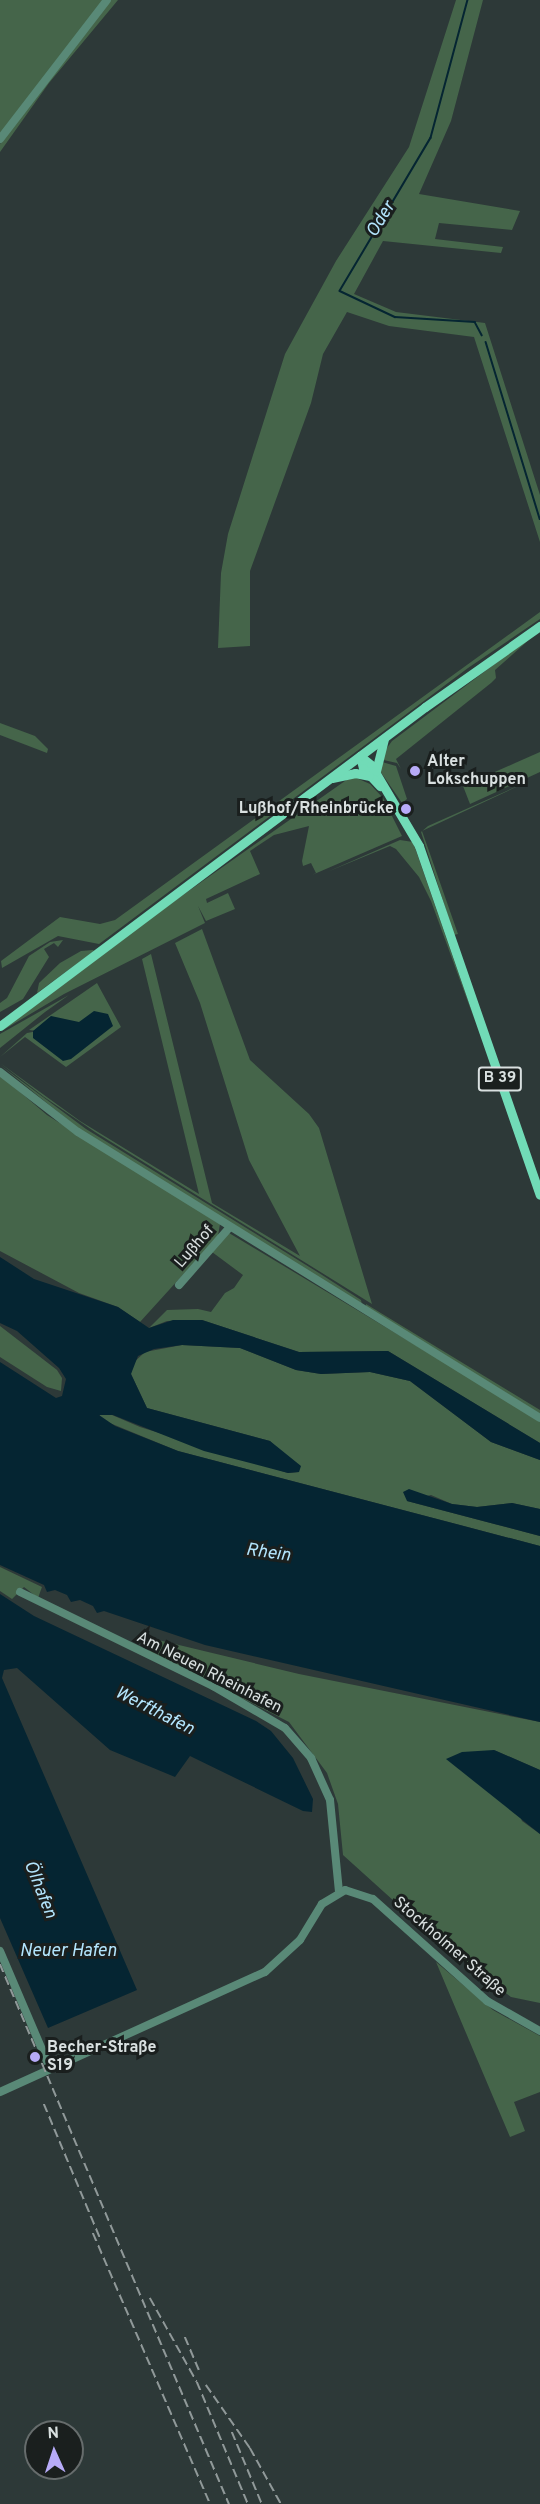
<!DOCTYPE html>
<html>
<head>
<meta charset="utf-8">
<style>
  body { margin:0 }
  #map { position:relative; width:540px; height:2504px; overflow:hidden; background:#2d3938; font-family:Overpass,sans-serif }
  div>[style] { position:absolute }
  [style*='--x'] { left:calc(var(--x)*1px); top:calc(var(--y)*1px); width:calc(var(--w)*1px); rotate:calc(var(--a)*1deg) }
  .green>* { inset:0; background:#45654a }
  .water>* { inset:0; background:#052532 }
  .stream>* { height:1.5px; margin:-0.75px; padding:0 0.75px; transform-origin:0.75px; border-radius:0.75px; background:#052532 }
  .minor>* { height:8px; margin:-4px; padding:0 4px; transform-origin:4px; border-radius:4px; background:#598977 }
  .major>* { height:9px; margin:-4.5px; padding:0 4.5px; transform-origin:4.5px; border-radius:4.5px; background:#71dbb7 }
  .rail>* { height:1.5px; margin-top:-0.75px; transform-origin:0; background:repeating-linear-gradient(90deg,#909999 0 9px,transparent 0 13.5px) }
  .dots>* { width:16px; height:16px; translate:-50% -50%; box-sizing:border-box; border:3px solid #1a1f1e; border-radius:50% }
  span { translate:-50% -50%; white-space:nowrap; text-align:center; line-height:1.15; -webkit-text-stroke:6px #1a1f1e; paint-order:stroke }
  .shield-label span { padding:2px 4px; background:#1a1f1e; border:2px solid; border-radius:4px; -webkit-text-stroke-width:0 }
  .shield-label { font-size:15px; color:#d9e0e0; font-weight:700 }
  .poi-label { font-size:16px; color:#d9e0e0; font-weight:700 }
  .left { translate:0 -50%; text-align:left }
  .right { translate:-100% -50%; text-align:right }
  .street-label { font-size:16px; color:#d9e0e0 }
  .water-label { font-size:18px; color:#b3e5fd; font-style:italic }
  .north { position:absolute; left:24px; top:2420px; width:60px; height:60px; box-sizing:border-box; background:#1a1f1e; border:2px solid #666c6c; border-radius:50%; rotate:357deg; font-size:16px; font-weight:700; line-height:24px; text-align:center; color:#d9e0e0 }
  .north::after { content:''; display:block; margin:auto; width:21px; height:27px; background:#b7abf8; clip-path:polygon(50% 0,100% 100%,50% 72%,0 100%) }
</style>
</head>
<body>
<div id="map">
  <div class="green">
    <div style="clip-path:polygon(0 0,103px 0,0 134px)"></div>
    <div style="clip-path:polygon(109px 0,118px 0,49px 83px,0 152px,0 144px,29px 101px)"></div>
    <div style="clip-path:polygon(456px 0,483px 0,451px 121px,419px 194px,520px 211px,512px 230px,439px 223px,435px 239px,503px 247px,501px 253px,383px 241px,354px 294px,396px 312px,485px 323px,540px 495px,540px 542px,474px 337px,389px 326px,347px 312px,323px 354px,311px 403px,250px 571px,250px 646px,218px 648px,221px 573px,228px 534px,285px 354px,336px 261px,409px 147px)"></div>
    <div style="clip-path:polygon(540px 612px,540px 619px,468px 668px,99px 944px,58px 936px,2px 968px,1px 961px,60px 917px,100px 924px,115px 920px)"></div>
    <div style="clip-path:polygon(540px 630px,495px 670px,496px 678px,491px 683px,396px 759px,401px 769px,397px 763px,379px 759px,392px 741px)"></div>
    <div style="clip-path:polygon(0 723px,35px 736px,48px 749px,47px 753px,0 735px)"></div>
    <div style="clip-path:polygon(540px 752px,540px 772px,470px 804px,463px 786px)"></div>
    <div style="clip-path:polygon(382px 762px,396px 766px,407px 799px,402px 803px,380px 771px)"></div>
    <div style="clip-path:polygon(352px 776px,370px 784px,383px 798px,402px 836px,312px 875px,316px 873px,311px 863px,303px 866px,302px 861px,309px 826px,274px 835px,250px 851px,260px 874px,206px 899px,207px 903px,228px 893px,235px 909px,206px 921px,198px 906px,205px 923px,64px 994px,0 1032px,156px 914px)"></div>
    <div style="clip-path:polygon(529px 781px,422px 831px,458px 934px,454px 935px,421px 832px,428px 826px)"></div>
    <div style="clip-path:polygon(400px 840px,413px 842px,476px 1024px,431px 901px,419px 877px,396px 849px,390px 846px,327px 872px)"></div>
    <div style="clip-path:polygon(202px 929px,250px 1060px,309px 1114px,319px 1128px,372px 1304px,95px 1132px,44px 1097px,0 1063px,80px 1121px,199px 1194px,142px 959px,151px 954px,212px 1203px,300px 1256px,249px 1160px,200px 1003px,175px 943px)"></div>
    <div style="clip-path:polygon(63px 940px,58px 947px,54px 943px,44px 949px,49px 957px,23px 999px,0 1012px,0 1003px,7px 998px,29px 956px,50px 942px)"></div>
    <div style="clip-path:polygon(93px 950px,94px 951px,37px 993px,39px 983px,60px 963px,81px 951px)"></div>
    <div style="clip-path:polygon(97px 983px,121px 1027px,66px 1067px,25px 1037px,0 1057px,27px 1033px,38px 1031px,29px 1030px)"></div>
    <div style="clip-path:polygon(69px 995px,45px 1012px,0 1048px,0 1034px)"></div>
    <div style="clip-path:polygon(0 1065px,86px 1129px,319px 1273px,361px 1300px,362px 1305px,79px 1129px)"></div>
    <div style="clip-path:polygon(0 1075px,47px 1115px,220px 1224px,218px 1236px,140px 1322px,118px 1307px,79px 1293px,0 1251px)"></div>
    <div style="clip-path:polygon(229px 1233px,540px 1420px,540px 1443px,388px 1351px,299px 1352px,202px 1320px,167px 1321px,149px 1328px,167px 1310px,198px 1309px,211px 1312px,225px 1293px,234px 1288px,243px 1275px,212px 1252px)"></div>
    <div style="clip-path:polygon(366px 1304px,540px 1410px,540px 1414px,366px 1307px)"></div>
    <div style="clip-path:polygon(0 1326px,57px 1370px,62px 1378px,61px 1391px,47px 1387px,0 1357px)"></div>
    <div style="clip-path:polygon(182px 1345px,240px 1348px,296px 1370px,321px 1374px,370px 1372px,410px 1381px,491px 1442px,540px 1460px,540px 1509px,512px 1503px,477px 1507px,452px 1504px,431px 1495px,407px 1501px,540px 1536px,540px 1546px,178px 1451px,100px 1419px,100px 1413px,112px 1415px,140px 1427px,288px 1473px,299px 1472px,270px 1441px,147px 1408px,131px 1374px,132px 1364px,145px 1352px)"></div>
    <div style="clip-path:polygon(0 1567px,42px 1587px,38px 1598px,24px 1587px,12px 1599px,0 1591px)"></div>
    <div style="clip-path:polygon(154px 1639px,299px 1674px,540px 1722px,540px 1770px,494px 1750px,522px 1821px,540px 1834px,540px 2003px,511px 1997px,446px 1948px,343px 1855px,338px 1804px,327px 1773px,289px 1722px,149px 1651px)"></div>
    <div style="clip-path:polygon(436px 1962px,493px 2010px,540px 2036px,540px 2092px,514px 2102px,525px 2131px,510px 2137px)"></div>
  </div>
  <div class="water">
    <div style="clip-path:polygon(94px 1011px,108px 1014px,113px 1026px,71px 1059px,63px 1061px,33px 1038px,33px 1031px,51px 1016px,79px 1022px)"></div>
    <div style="clip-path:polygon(0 1257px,34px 1279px,118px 1307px,149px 1328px,173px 1320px,202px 1320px,299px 1352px,388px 1351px,540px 1443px,540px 1460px,491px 1442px,410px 1381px,370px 1372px,321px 1374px,296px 1370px,240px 1348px,182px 1345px,154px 1349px,138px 1356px,131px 1374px,147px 1408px,270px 1441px,301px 1466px,299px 1472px,288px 1473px,204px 1451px,113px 1415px,99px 1415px,115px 1426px,178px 1451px,540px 1546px,540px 1722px,205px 1645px,104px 1611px,97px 1613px,93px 1606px,80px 1600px,71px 1602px,67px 1595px,55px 1590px,47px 1592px,44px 1585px,0 1565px,0 1362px,56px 1398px,62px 1396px,66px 1379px,59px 1368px,17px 1331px,0 1323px)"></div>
    <div style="clip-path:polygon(409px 1489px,452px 1504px,477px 1507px,512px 1503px,540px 1509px,540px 1536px,407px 1501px,403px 1492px)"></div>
    <div style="clip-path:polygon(0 1594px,34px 1616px,256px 1721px,271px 1731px,293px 1758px,313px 1799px,312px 1812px,303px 1811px,190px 1756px,175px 1777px,110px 1750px,17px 1668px,4px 1670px,2px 1678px,137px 1990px,48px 2028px,0 1918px)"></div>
    <div style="clip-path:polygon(494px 1750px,540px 1770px,540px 1834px,446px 1759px,462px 1752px)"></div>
  </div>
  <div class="stream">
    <div style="--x:468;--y:0;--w:143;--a:105"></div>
    <div style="--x:431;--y:138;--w:178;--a:120.7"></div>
    <div style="--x:340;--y:291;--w:61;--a:25.3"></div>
    <div style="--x:395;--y:317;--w:80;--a:3.6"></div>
    <div style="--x:475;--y:322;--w:15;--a:62"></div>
    <div style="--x:486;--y:342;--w:185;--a:73"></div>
  </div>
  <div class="minor">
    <div style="--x:0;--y:139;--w:175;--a:-52.4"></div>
    <div style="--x:0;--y:1072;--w:98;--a:37.6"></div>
    <div style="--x:78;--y:1132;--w:543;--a:31.76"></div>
    <div style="--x:179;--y:1285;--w:77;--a:-48.7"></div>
    <div style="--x:20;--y:1592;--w:215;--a:26"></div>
    <div style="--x:213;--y:1686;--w:83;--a:30.3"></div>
    <div style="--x:285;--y:1728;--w:40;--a:49"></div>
    <div style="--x:311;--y:1758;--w:46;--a:65.7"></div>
    <div style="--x:330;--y:1800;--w:91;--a:84.4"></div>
    <div style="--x:0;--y:1951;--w:127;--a:66.9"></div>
    <div style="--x:0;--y:2092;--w:291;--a:-24.4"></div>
    <div style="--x:265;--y:1972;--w:47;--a:-42.4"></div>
    <div style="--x:300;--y:1940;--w:42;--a:-58.6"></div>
    <div style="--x:322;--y:1904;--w:27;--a:-31"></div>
    <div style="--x:345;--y:1890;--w:29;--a:18"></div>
    <div style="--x:373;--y:1899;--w:153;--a:41.8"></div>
    <div style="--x:487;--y:2001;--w:61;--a:29.5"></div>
  </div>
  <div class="major">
    <div style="--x:360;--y:756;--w:14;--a:39"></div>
    <div style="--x:371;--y:765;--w:94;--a:59.3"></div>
    <div style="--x:419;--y:846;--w:369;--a:70.9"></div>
    <div style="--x:360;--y:756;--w:12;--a:76"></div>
    <div style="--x:363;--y:768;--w:25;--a:47"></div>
    <div style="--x:376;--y:771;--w:33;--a:-76"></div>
    <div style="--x:332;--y:778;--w:24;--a:-12"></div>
    <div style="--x:355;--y:773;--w:14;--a:12"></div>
    <div style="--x:0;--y:1026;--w:531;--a:-36.89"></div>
    <div style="--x:425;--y:707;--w:141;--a:-35.2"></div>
  </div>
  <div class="rail">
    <div style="--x:0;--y:1964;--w:587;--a:67.02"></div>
    <div style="--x:44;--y:2104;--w:147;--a:67.3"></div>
    <div style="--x:93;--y:2233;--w:295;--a:66.6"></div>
    <div style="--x:150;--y:2298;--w:96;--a:60.8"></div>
    <div style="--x:197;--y:2382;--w:132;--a:67.3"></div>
    <div style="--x:185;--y:2337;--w:36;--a:67"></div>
    <div style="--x:206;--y:2385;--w:77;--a:55.1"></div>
    <div style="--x:250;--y:2448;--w:64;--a:61"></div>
    <div style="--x:232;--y:2432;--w:78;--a:67.4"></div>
  </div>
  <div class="dots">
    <div style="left:415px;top:771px;background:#b7abf8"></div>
    <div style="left:406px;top:809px;background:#b7abf8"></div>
    <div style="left:35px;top:2057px;background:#b7abf8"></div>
  </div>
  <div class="shield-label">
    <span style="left:500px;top:1079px">B 39</span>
  </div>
  <div class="poi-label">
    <span class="left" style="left:427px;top:771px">Alter<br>Lokschuppen</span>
    <span class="right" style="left:394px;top:809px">Lußhof/Rheinbrücke</span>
    <span class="left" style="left:47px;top:2057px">Becher-Straße<br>S19</span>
  </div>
  <div class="street-label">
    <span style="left:195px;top:1247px;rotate:-49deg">Lußhof</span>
    <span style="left:209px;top:1673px;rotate:27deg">Am Neuen Rheinhafen</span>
    <span style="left:449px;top:1947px;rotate:41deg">Stockholmer Straße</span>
  </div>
  <div class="water-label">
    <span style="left:382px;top:220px;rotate:-59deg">Oder</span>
    <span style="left:268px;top:1554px;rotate:8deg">Rhein</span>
    <span style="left:154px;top:1712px;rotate:27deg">Werfthafen</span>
    <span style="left:39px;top:1890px;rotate:68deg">Ölhafen</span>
    <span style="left:68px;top:1952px">Neuer Hafen</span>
  </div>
  <div class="north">N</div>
</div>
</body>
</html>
